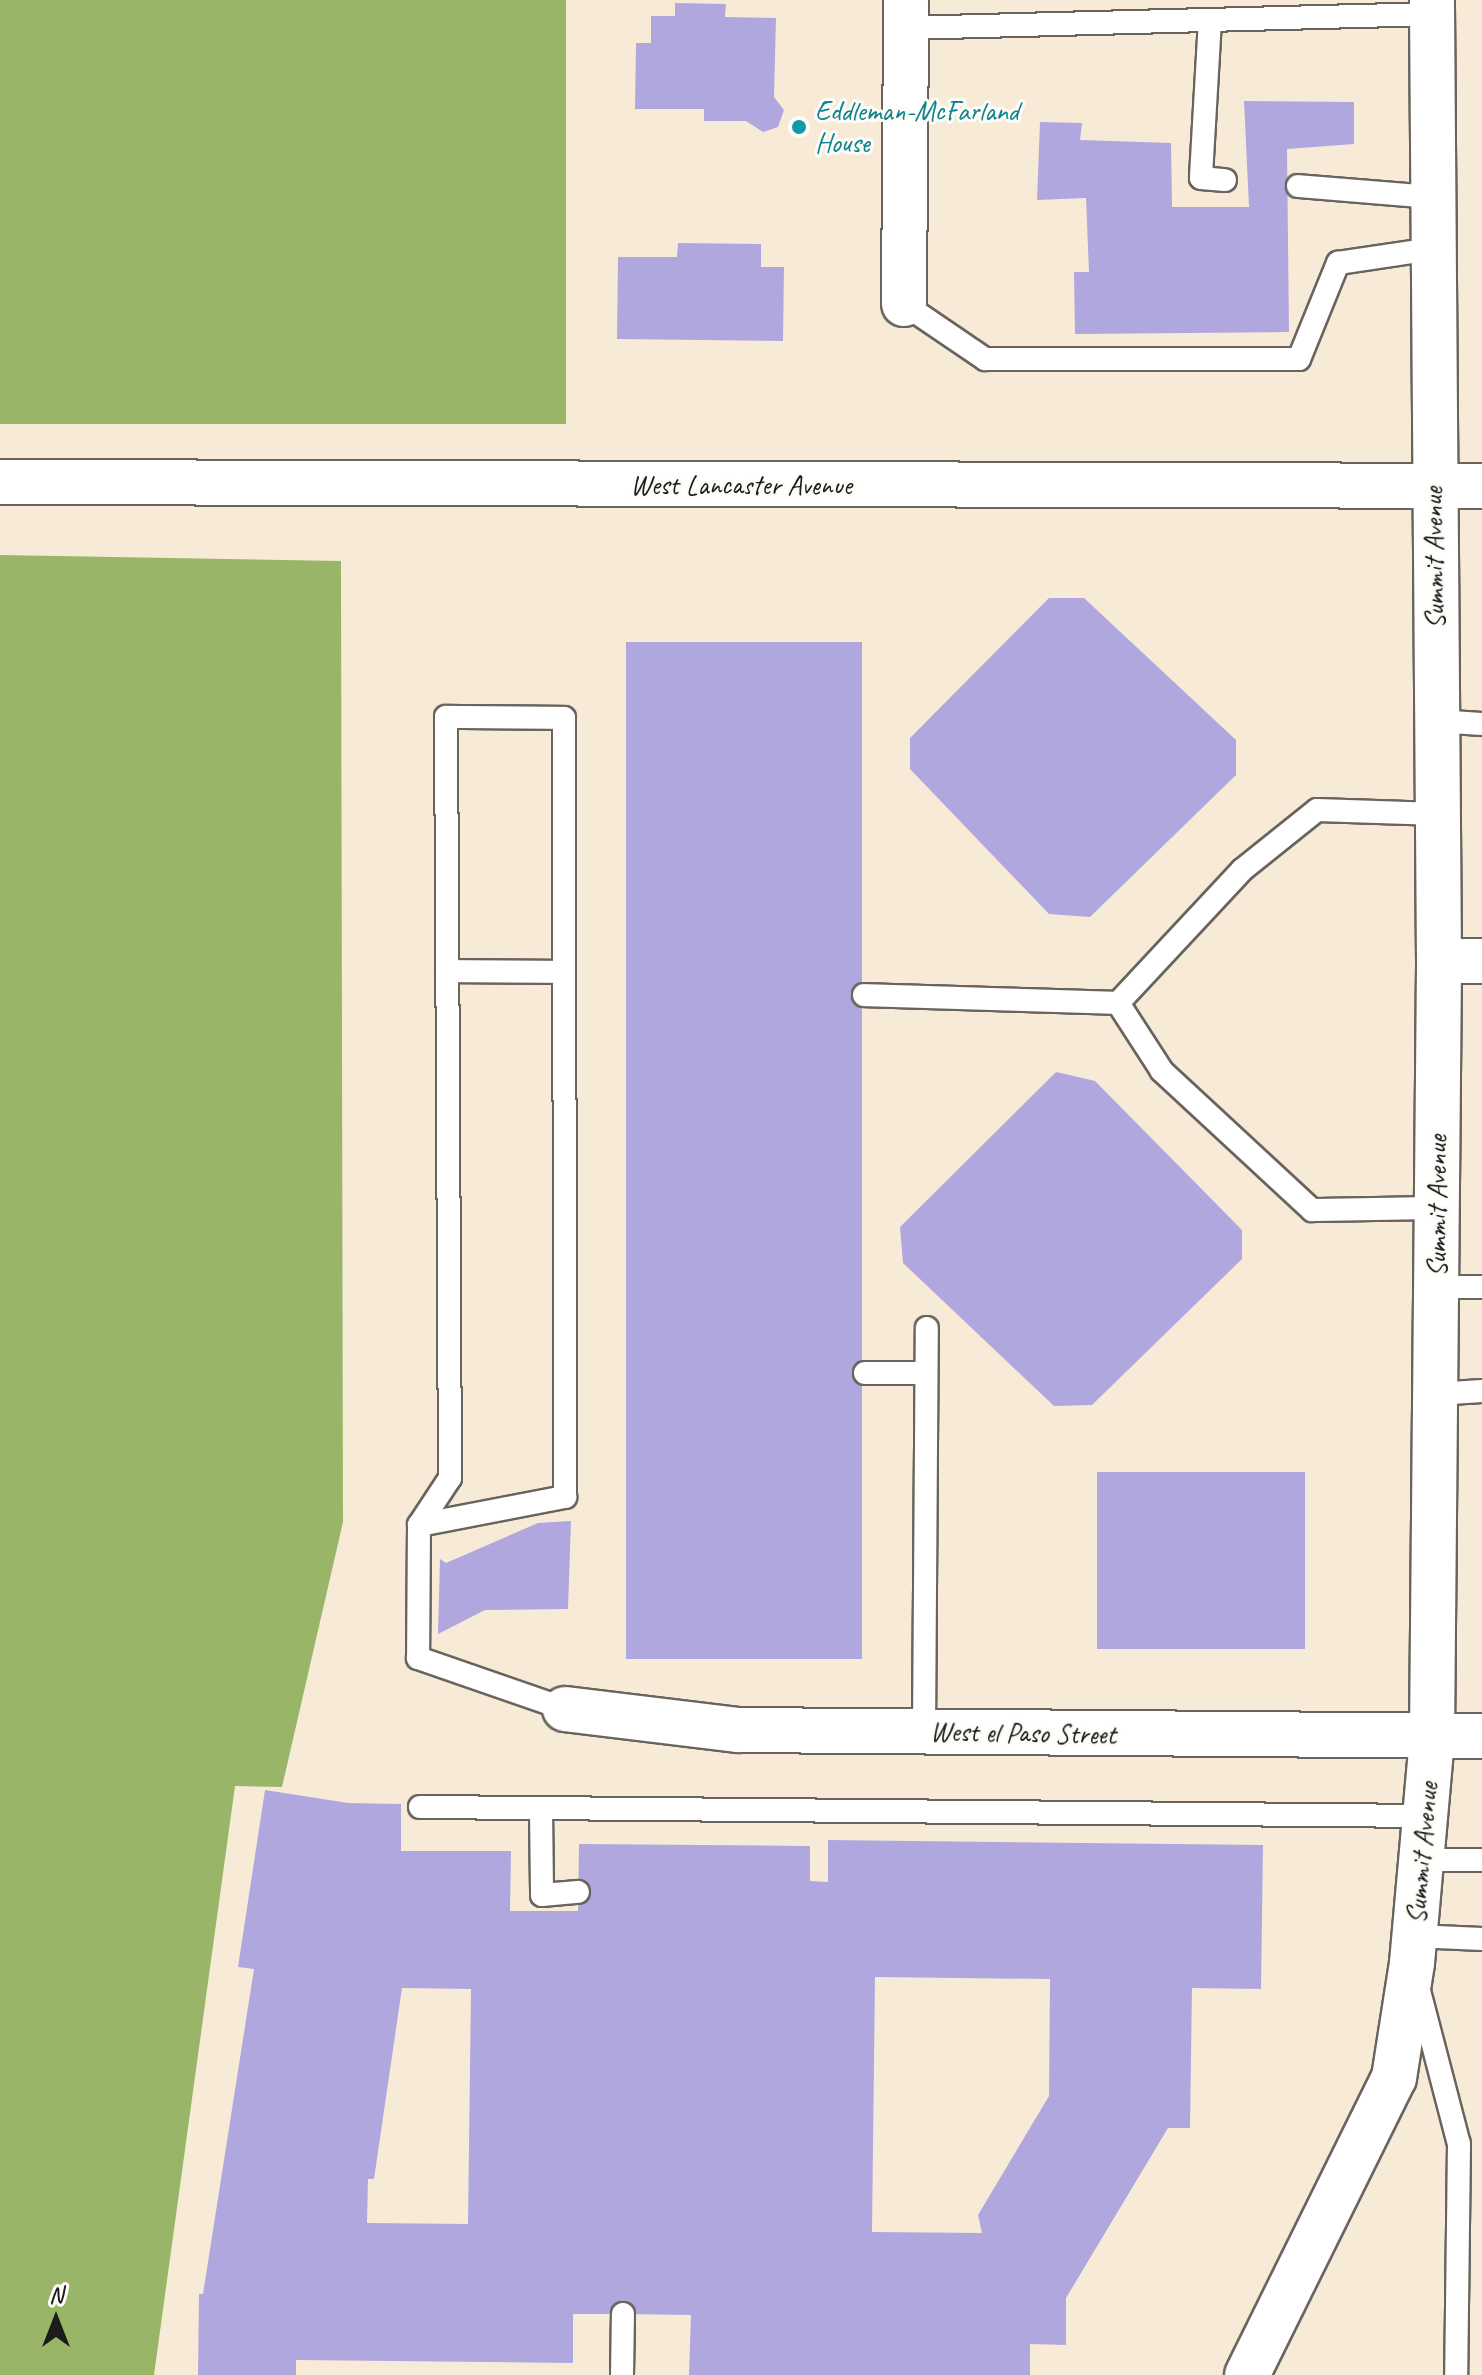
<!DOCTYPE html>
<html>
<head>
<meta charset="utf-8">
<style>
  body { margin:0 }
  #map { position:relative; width:1482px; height:2375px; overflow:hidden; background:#f7ebd8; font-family:Caveat,sans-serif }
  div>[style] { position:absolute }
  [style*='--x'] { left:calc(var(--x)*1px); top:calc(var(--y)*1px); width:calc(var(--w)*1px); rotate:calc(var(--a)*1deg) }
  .forest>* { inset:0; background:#99b668; transform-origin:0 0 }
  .building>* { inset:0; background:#b0a7de; transform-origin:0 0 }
  .roads { filter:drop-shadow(2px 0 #69645e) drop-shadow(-2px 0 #69645e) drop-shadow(0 2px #69645e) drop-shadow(0 -2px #69645e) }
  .service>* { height:22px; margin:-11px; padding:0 11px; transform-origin:11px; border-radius:11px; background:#fff }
  .minor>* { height:44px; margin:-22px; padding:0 22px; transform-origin:22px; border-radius:22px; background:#fff }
  .secondary>* { height:44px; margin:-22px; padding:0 22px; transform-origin:22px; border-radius:22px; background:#fff }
  .dots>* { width:22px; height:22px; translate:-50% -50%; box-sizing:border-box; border:4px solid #fdfcf7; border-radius:50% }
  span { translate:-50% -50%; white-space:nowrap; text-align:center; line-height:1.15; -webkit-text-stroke:6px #fdfcf7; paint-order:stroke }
  .culture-label { font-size:28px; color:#0d838f }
  .left { translate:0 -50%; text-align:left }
  .street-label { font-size:28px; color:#1c1c1c }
  .north { position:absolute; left:16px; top:2279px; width:80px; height:80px; -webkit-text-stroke:6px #fdfcf7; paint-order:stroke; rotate:0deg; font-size:22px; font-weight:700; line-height:32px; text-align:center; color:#1c1c1c }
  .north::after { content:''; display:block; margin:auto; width:28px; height:36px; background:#1c1c1c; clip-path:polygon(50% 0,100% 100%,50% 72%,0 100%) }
</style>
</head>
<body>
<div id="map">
  <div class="forest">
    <div style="left:0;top:0;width:566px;height:424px"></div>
    <div style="clip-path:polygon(0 555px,341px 561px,343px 1522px,282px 1787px,235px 1786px,154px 2375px,0 2375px)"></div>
  </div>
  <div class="building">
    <div style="clip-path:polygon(675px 3px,726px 4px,725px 17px,776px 18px,774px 97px,784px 110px,778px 127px,763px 132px,746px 121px,704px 121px,704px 109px,635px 109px,636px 43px,651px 43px,651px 16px,675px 16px)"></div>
    <div style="clip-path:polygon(1244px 101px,1354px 102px,1354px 144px,1287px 149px,1289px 332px,1075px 334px,1074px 272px,1089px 272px,1086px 198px,1037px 200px,1040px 122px,1082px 123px,1080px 140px,1171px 143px,1172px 207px,1249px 207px)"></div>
    <div style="clip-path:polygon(678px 243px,761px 244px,761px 267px,784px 267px,783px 341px,617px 339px,618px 257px,677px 257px)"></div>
    <div style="clip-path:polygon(1049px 598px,1084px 598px,1236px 740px,1236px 775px,1090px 917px,1049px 914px,910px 769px,910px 738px)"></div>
    <div style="left:862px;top:642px;width:1017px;height:236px;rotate:90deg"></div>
    <div style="clip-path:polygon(1056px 1072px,1095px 1081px,1242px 1230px,1242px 1259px,1092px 1405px,1054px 1406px,903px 1263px,900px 1227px)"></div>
    <div style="left:1305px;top:1472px;width:177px;height:208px;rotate:90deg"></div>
    <div style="clip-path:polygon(571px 1521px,568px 1609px,485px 1610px,438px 1634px,440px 1559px,446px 1563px,538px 1523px)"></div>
    <div style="clip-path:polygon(evenodd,265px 1790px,348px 1803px,401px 1804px,401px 1851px,511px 1851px,510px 1911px,578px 1911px,579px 1844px,810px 1846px,810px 1881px,828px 1882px,828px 1840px,1263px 1845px,1261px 1989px,1192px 1988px,1190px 2128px,1168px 2128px,1066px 2298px,1066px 2345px,1030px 2344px,1030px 2375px,689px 2375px,691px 2315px,623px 2314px,573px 2314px,573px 2363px,296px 2360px,296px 2375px,198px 2375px,199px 2294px,203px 2294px,254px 1969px,238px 1967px,265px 1790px,875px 1977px,1050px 1979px,1049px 2096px,978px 2215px,982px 2233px,872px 2232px,875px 1977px,265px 1790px,402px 1988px,471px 1989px,468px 2224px,367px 2223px,368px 2179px,374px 2179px,402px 1988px)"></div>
  </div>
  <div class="roads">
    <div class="service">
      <div style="--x:1210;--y:20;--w:158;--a:93.3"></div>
      <div style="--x:1201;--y:178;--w:24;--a:5"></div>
      <div style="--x:906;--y:28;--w:526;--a:-1.52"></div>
      <div style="--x:1298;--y:186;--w:135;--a:4.7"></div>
      <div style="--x:904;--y:304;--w:98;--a:34.2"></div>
      <div style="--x:985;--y:359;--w:314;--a:0"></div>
      <div style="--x:1299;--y:359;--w:104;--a:-67.9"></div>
      <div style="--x:1338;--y:263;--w:96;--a:-8.4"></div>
      <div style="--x:1436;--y:721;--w:46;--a:3.7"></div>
      <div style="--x:447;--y:971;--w:117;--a:0.5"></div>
      <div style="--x:864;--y:995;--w:254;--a:1.8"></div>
      <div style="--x:1437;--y:1208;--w:125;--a:179.1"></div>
      <div style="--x:1312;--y:1210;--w:205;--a:-137.2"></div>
      <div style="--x:1162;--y:1071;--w:81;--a:-122.9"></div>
      <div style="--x:1118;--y:1003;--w:182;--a:-47"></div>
      <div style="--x:1242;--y:870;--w:96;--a:-38.7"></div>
      <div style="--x:1317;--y:810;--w:121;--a:1.9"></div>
      <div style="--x:1436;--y:1287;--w:46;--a:0"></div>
      <div style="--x:865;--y:1373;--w:61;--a:0"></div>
      <div style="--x:1435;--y:1394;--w:47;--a:-3.7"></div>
      <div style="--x:419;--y:1525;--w:149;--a:-10.9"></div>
      <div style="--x:565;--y:1497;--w:779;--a:-90.07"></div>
      <div style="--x:564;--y:718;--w:118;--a:-179.5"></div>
      <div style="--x:446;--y:717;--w:761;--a:89.7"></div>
      <div style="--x:450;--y:1478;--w:56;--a:123.4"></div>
      <div style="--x:419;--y:1525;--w:133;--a:90.4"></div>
      <div style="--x:418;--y:1658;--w:156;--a:19.1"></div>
      <div style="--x:924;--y:1732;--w:404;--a:-89.6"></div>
      <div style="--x:420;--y:1807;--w:1005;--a:0.51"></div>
      <div style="--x:541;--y:1809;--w:86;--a:89.3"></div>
      <div style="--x:542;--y:1895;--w:36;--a:-5"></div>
      <div style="--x:1421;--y:1860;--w:61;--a:0"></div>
      <div style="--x:1414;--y:1936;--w:68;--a:2.5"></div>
      <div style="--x:1418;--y:1987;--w:162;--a:75.4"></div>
      <div style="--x:1459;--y:2144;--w:231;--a:90.7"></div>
      <div style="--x:622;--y:2375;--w:61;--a:-89.1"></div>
    </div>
    <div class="minor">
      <div style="--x:904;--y:304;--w:304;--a:-89.6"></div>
      <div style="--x:1439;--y:961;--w:43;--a:0"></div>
      <div style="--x:565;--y:1709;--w:174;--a:6.9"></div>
      <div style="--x:738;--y:1730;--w:744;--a:0.46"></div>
    </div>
    <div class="secondary">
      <div style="--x:0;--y:482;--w:1482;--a:0.15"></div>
      <div style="--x:1247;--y:2375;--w:331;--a:-63.7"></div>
      <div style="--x:1394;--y:2078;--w:116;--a:-81.1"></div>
      <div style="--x:1412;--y:1963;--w:227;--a:-84.9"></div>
      <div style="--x:1432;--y:1737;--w:776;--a:-89.48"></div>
      <div style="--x:1439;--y:961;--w:961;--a:-90.42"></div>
    </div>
  </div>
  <div class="dots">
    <div style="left:799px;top:127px;background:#0f9aa8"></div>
  </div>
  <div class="culture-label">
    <span class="left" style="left:815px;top:127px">Eddleman-McFarland<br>House</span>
  </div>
  <div class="street-label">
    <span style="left:741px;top:485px">West Lancaster Avenue</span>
    <span style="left:1434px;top:558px;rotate:-91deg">Summit Avenue</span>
    <span style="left:1437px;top:1206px;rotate:-90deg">Summit Avenue</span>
    <span style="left:1023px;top:1733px;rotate:1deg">West el Paso Street</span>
    <span style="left:1422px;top:1853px;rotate:-85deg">Summit Avenue</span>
  </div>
  <div class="north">N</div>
</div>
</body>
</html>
